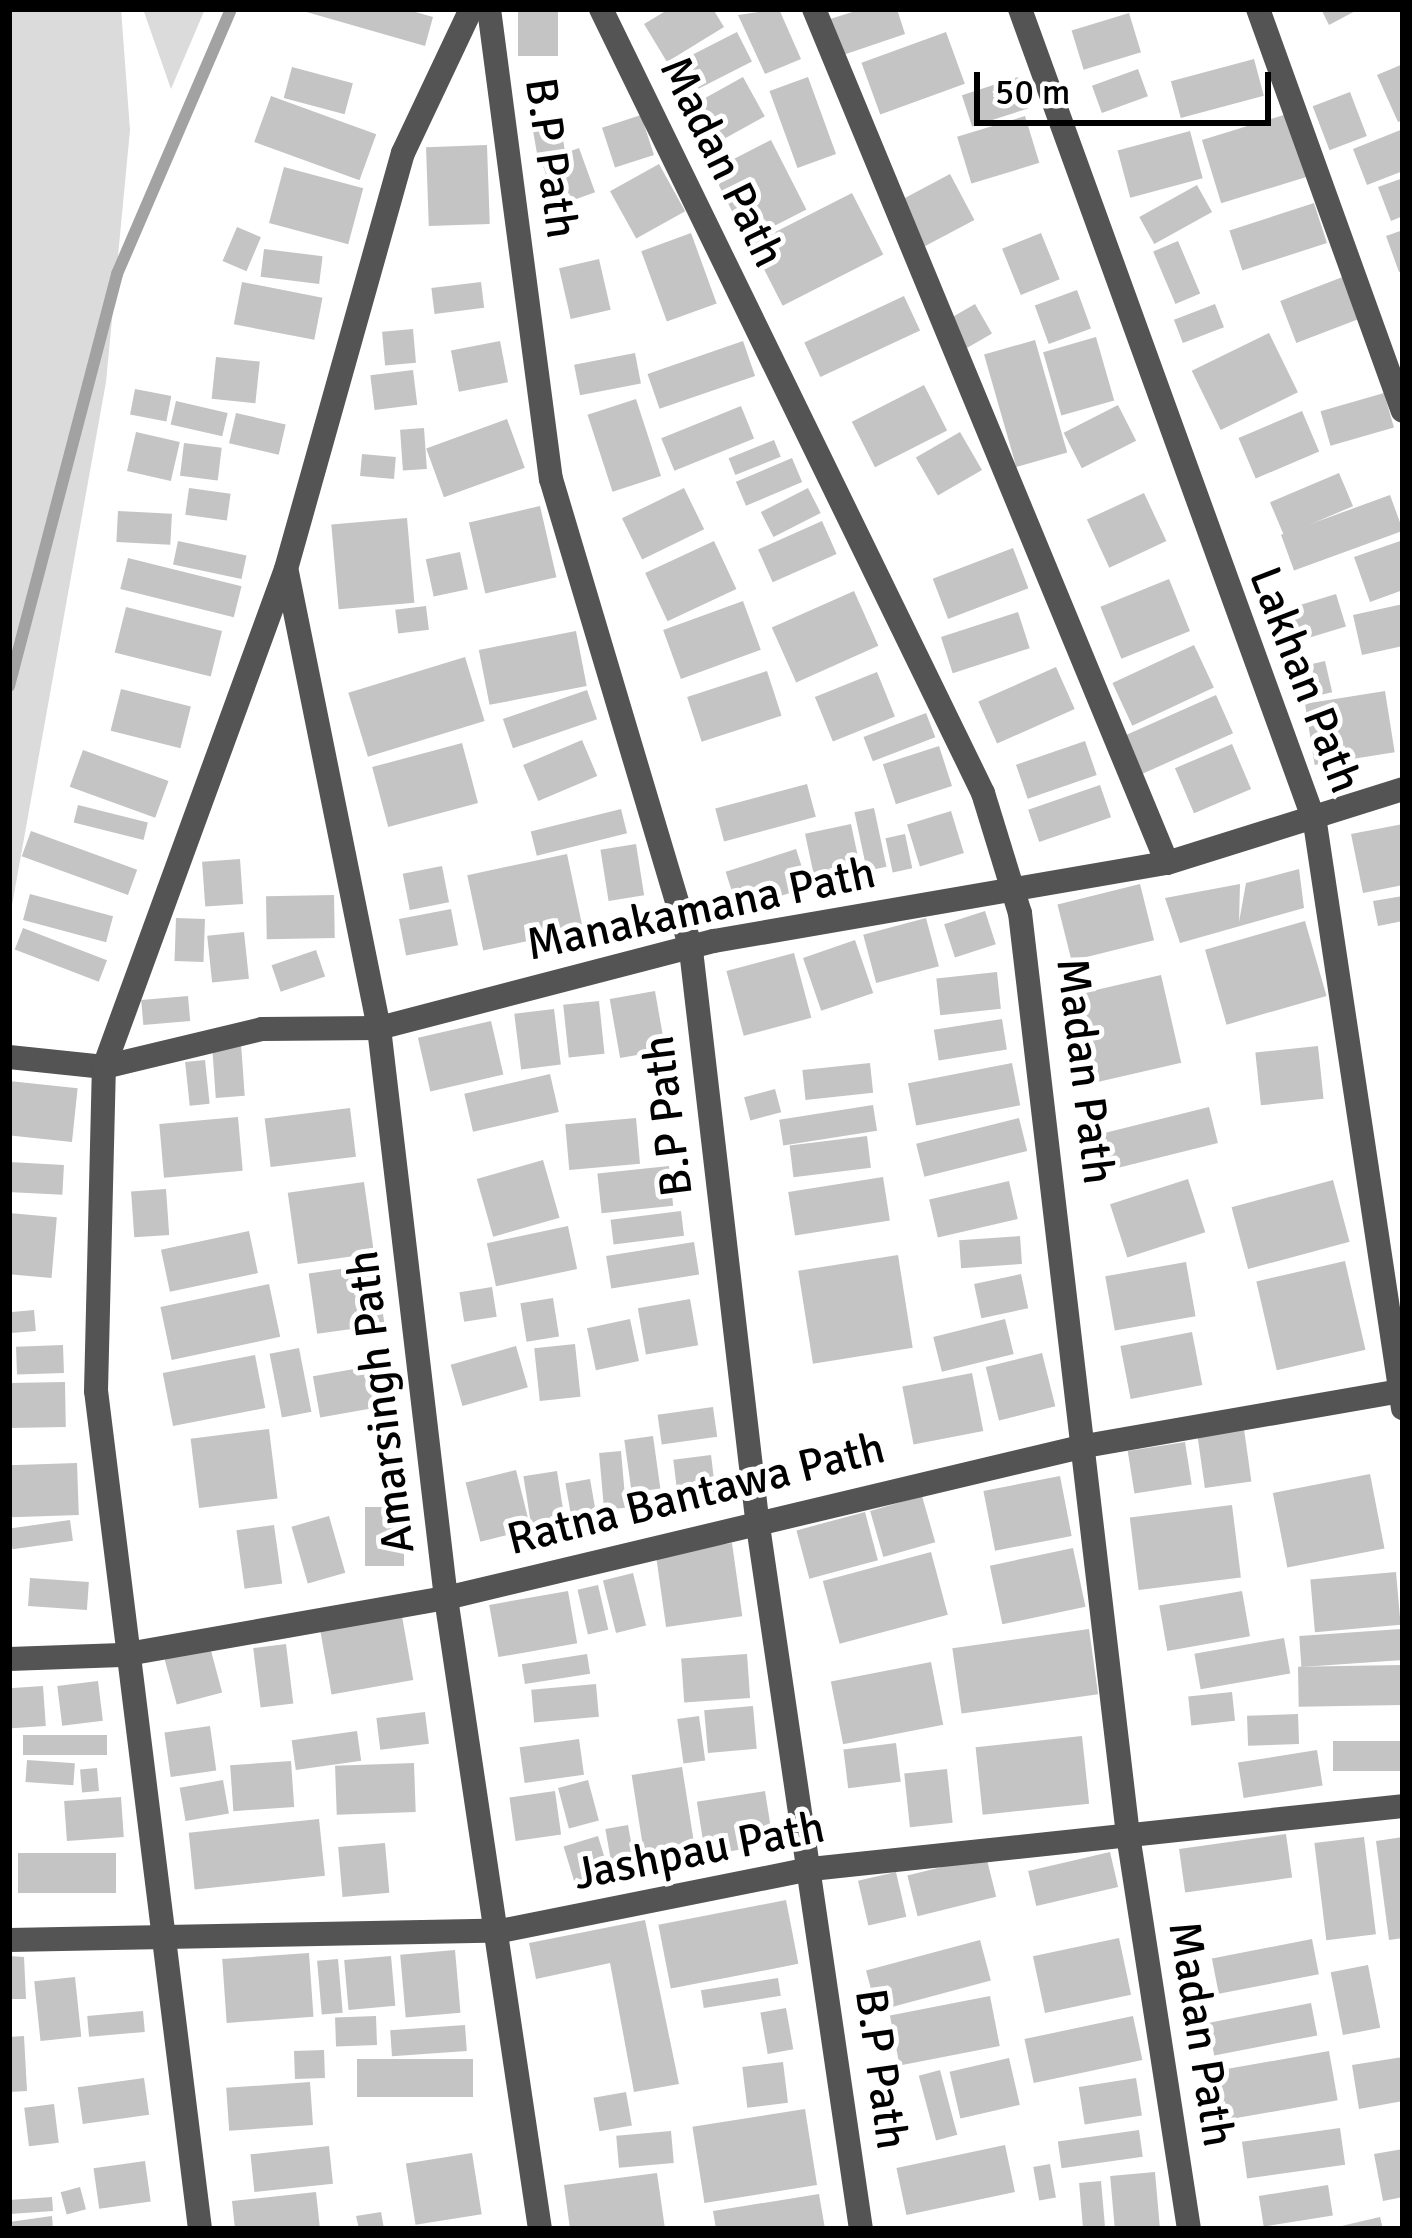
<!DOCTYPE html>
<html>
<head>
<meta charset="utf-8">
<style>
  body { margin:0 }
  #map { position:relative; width:1412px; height:2238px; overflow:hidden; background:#fff; font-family:Signika,sans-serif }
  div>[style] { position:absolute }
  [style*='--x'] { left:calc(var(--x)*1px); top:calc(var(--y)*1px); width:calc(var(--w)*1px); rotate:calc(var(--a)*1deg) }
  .green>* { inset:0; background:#dbdbdb }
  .stream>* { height:12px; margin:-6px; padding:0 6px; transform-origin:6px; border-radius:6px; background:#a2a2a2 }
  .building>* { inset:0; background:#c4c4c4; transform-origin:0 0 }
  .minor>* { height:24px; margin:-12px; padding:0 12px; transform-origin:12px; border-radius:12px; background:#545454 }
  span { translate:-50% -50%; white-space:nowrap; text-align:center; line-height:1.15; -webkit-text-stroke:10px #fff; paint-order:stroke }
  .street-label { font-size:45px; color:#000 }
  .frame { position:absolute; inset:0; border:12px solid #000; pointer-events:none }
  .scale { position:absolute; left:974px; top:72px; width:297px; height:54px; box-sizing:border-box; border:6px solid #000; border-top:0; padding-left:15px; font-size:36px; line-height:42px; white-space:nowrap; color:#000; -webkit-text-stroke:9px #fff; paint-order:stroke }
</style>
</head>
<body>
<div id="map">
  <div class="green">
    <div style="clip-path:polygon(9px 9px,121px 9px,130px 130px,106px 382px,9px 922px)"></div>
    <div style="clip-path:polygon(143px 9px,205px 9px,171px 89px)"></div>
  </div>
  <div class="stream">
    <div style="--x:9;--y:686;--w:426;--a:-75.3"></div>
    <div style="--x:117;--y:274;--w:288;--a:-66.7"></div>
  </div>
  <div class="building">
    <div style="clip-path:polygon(296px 9px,405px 9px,433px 17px,425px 46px)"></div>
    <div style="left:518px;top:9px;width:40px;height:47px"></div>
    <div style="clip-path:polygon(669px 9px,713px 9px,724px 27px,667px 62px,644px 24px)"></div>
    <div style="clip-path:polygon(779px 9px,801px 59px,765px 74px,738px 15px)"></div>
    <div style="clip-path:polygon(862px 9px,897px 9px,905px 34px,843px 55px,830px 19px)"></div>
    <div style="clip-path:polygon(1321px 9px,1359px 9px,1329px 25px)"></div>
    <div style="left:1129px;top:13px;width:41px;height:60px;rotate:73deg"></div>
    <div style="left:737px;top:32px;width:33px;height:70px;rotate:63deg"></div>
    <div style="left:946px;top:32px;width:55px;height:90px;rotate:70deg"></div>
    <div style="left:1254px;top:59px;width:38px;height:86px;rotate:75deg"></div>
    <div style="clip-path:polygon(1403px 64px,1403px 120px,1398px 122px,1377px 75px)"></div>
    <div style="left:292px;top:67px;width:63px;height:32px;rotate:15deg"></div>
    <div style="left:1138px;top:69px;width:29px;height:49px;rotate:70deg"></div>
    <div style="left:743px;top:77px;width:45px;height:67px;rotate:61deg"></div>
    <div style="left:808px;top:77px;width:82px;height:41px;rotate:70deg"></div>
    <div style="left:1018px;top:77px;width:33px;height:59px;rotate:72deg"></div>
    <div style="left:1350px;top:92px;width:47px;height:40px;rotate:69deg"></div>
    <div style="left:271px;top:96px;width:112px;height:49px;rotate:20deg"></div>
    <div style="left:1287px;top:114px;width:66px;height:89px;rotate:73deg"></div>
    <div style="left:641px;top:115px;width:42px;height:41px;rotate:72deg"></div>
    <div style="left:1025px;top:116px;width:49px;height:71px;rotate:73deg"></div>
    <div style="left:559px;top:117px;width:35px;height:28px;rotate:80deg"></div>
    <div style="clip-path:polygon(1403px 129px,1403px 171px,1367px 185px,1353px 149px)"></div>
    <div style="left:1190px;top:131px;width:49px;height:75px;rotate:75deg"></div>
    <div style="left:771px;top:140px;width:78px;height:67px;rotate:63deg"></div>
    <div style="left:487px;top:145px;width:79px;height:61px;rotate:88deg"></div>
    <div style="left:579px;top:148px;width:47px;height:40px;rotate:70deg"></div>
    <div style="left:659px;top:164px;width:54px;height:56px;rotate:61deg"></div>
    <div style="left:284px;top:167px;width:82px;height:58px;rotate:15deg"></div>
    <div style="left:950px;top:174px;width:52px;height:59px;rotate:62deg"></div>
    <div style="clip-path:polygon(1403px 178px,1403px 216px,1391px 221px,1378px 187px)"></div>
    <div style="left:1197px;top:185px;width:31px;height:66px;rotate:61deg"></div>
    <div style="left:852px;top:193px;width:69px;height:113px;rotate:63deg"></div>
    <div style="left:1314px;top:203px;width:42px;height:89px;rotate:72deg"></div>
    <div style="left:237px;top:227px;width:26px;height:37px;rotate:23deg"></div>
    <div style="clip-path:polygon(1403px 230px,1403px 271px,1399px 272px,1386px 236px)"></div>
    <div style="left:691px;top:233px;width:75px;height:53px;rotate:70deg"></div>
    <div style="left:1041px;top:233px;width:50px;height:42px;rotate:68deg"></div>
    <div style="left:1178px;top:241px;width:57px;height:27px;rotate:67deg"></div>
    <div style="left:264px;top:249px;width:59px;height:28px;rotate:7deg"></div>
    <div style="left:599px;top:259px;width:52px;height:41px;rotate:77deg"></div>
    <div style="left:1353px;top:273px;width:45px;height:78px;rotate:69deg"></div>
    <div style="left:242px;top:282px;width:82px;height:43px;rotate:11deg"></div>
    <div style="left:481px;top:282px;width:26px;height:50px;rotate:83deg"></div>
    <div style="left:1077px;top:290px;width:41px;height:45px;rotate:70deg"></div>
    <div style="left:904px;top:296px;width:38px;height:110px;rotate:65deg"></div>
    <div style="left:975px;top:304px;width:34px;height:29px;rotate:60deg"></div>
    <div style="left:1215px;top:304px;width:25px;height:44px;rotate:69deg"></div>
    <div style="left:413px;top:329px;width:34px;height:31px;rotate:85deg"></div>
    <div style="left:1269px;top:333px;width:66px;height:86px;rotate:64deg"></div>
    <div style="left:1096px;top:337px;width:66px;height:55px;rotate:74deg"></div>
    <div style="left:1035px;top:340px;width:117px;height:53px;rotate:74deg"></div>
    <div style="left:500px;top:341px;width:42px;height:50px;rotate:79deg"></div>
    <div style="left:743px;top:341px;width:37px;height:101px;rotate:71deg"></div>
    <div style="left:635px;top:353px;width:31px;height:62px;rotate:79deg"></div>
    <div style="left:216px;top:357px;width:44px;height:42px;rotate:6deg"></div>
    <div style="left:413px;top:370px;width:35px;height:43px;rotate:83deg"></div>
    <div style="left:924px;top:385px;width:51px;height:81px;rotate:63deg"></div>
    <div style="left:135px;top:389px;width:37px;height:26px;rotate:11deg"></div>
    <div style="left:1384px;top:393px;width:36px;height:66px;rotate:74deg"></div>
    <div style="left:636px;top:399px;width:81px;height:51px;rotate:72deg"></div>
    <div style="left:176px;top:401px;width:53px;height:24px;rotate:13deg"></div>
    <div style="left:1118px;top:405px;width:40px;height:61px;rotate:63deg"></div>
    <div style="left:741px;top:406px;width:35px;height:86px;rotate:68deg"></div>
    <div style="left:1302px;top:411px;width:44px;height:69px;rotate:67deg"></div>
    <div style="left:236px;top:413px;width:51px;height:31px;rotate:13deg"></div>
    <div style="left:507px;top:419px;width:52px;height:86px;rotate:70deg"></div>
    <div style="left:424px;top:428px;width:41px;height:24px;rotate:86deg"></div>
    <div style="left:136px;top:432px;width:45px;height:40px;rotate:13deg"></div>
    <div style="left:960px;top:432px;width:44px;height:51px;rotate:60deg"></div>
    <div style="left:774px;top:440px;width:18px;height:49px;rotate:68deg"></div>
    <div style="left:184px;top:443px;width:38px;height:33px;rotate:7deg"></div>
    <div style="left:362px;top:454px;width:34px;height:22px;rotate:5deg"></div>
    <div style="left:792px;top:458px;width:26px;height:61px;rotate:67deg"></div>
    <div style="left:1339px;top:473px;width:36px;height:75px;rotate:67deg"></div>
    <div style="left:189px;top:488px;width:42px;height:27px;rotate:8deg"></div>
    <div style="left:684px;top:488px;width:46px;height:69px;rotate:64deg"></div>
    <div style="left:808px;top:488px;width:28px;height:53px;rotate:63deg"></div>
    <div style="left:1144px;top:493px;width:53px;height:63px;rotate:65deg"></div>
    <div style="left:1390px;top:495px;width:38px;height:116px;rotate:70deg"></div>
    <div style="left:540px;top:506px;width:73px;height:73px;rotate:77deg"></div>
    <div style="left:118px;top:511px;width:54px;height:31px;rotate:3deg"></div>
    <div style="left:407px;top:518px;width:85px;height:76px;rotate:85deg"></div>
    <div style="left:822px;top:521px;width:36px;height:70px;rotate:66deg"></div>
    <div style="clip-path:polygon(1403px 540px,1403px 590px,1370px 602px,1354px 557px)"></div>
    <div style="left:178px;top:541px;width:70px;height:24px;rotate:12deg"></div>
    <div style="left:714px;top:541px;width:53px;height:76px;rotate:65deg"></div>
    <div style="left:1013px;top:548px;width:43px;height:86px;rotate:69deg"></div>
    <div style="left:460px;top:552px;width:38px;height:35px;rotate:78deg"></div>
    <div style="left:128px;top:558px;width:117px;height:32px;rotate:14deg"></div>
    <div style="left:1169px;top:579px;width:56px;height:74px;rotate:68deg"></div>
    <div style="left:854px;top:591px;width:60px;height:90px;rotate:66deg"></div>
    <div style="left:1336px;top:594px;width:34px;height:65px;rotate:73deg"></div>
    <div style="left:743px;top:601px;width:52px;height:85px;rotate:70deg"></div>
    <div style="clip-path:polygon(1403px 604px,1403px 646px,1362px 655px,1353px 615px)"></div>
    <div style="left:426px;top:606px;width:24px;height:31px;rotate:83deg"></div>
    <div style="left:126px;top:607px;width:99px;height:47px;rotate:14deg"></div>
    <div style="left:1018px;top:612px;width:38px;height:81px;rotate:72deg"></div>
    <div style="left:576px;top:631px;width:56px;height:99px;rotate:79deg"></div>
    <div style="left:1194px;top:645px;width:47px;height:90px;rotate:65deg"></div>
    <div style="left:465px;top:657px;width:67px;height:122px;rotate:73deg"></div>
    <div style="left:1325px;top:661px;width:32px;height:37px;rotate:77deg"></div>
    <div style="left:1056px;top:667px;width:46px;height:85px;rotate:66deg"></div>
    <div style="left:767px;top:671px;width:47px;height:84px;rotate:72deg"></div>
    <div style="left:877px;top:672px;width:48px;height:67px;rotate:68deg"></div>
    <div style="left:121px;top:689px;width:72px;height:43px;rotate:14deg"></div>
    <div style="left:587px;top:690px;width:31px;height:89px;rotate:71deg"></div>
    <div style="left:1385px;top:691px;width:62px;height:81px;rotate:81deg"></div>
    <div style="left:1216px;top:695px;width:42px;height:101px;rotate:66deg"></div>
    <div style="left:926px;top:713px;width:26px;height:67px;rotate:69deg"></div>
    <div style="left:582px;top:740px;width:39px;height:64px;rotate:67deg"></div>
    <div style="left:1085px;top:741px;width:36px;height:73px;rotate:71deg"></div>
    <div style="left:462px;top:743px;width:62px;height:93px;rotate:75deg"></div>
    <div style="left:1232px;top:744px;width:49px;height:62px;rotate:67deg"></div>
    <div style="left:939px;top:746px;width:42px;height:59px;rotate:72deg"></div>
    <div style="left:83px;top:750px;width:91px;height:39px;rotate:20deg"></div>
    <div style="left:807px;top:784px;width:34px;height:95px;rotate:75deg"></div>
    <div style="left:1100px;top:785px;width:34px;height:76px;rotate:71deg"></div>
    <div style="left:78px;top:805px;width:72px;height:18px;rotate:14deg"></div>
    <div style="left:874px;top:808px;width:60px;height:20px;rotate:78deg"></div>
    <div style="left:621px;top:809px;width:25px;height:93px;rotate:76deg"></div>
    <div style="left:951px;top:811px;width:44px;height:46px;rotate:73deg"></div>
    <div style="left:851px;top:824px;width:42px;height:47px;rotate:78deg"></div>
    <div style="clip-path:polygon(1403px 824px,1403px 885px,1363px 893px,1351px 834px)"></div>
    <div style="left:31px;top:831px;width:113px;height:27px;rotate:20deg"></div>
    <div style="left:905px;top:834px;width:35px;height:20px;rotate:78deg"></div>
    <div style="left:636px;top:844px;width:52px;height:36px;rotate:81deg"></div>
    <div style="left:796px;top:849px;width:40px;height:74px;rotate:72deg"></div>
    <div style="left:567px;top:854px;width:77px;height:102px;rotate:78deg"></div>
    <div style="left:240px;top:859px;width:45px;height:38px;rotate:86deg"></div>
    <div style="left:442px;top:866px;width:37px;height:40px;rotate:79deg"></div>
    <div style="clip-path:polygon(1299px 869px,1304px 908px,1180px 943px,1165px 898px,1240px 884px,1239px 922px,1246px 883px)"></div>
    <div style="left:1140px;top:884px;width:58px;height:85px;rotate:76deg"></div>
    <div style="left:30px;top:894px;width:86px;height:27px;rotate:15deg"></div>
    <div style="left:334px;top:895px;width:43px;height:68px;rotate:89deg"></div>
    <div style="clip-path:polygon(1403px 896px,1403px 921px,1378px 926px,1373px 901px)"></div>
    <div style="left:451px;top:909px;width:37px;height:53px;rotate:79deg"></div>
    <div style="left:985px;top:911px;width:35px;height:43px;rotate:72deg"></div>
    <div style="left:176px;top:918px;width:29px;height:43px;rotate:2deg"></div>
    <div style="left:926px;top:918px;width:50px;height:65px;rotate:75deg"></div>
    <div style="left:1305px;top:921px;width:78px;height:104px;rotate:74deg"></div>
    <div style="left:23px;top:928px;width:90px;height:23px;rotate:21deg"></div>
    <div style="left:244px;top:932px;width:47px;height:37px;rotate:84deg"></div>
    <div style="left:855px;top:940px;width:56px;height:55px;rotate:71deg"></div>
    <div style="left:316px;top:950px;width:28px;height:47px;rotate:71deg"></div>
    <div style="left:794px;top:953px;width:67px;height:70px;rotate:75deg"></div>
    <div style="left:997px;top:972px;width:37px;height:61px;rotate:84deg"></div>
    <div style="left:1161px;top:975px;width:90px;height:88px;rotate:77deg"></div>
    <div style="left:655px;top:991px;width:60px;height:46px;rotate:80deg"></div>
    <div style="left:188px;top:996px;width:25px;height:47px;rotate:85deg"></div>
    <div style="left:599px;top:1001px;width:53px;height:36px;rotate:84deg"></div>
    <div style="left:554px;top:1009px;width:56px;height:40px;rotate:83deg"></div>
    <div style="left:1002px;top:1019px;width:31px;height:69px;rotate:81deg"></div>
    <div style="left:491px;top:1021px;width:55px;height:75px;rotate:77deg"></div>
    <div style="left:241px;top:1043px;width:53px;height:29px;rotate:86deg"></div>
    <div style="left:1318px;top:1046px;width:53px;height:63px;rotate:84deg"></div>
    <div style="left:205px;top:1060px;width:44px;height:20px;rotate:84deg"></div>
    <div style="left:870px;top:1063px;width:30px;height:68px;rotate:84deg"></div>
    <div style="left:1012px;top:1063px;width:43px;height:106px;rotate:79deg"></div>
    <div style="left:550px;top:1074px;width:39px;height:88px;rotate:77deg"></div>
    <div style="left:9px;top:1081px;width:69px;height:54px;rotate:6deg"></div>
    <div style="left:775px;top:1089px;width:24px;height:32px;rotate:75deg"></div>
    <div style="left:873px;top:1105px;width:26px;height:95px;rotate:81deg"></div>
    <div style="left:1209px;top:1107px;width:37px;height:113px;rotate:76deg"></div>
    <div style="left:350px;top:1108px;width:49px;height:86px;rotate:83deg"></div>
    <div style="left:238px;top:1117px;width:54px;height:79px;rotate:85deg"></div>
    <div style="left:636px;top:1118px;width:46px;height:71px;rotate:85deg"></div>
    <div style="left:1019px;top:1118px;width:34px;height:106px;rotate:76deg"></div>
    <div style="left:867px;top:1136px;width:32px;height:78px;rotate:83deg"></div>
    <div style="left:543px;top:1160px;width:60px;height:69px;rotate:74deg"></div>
    <div style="left:9px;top:1162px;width:55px;height:30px;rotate:3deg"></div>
    <div style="left:669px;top:1166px;width:40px;height:72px;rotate:84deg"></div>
    <div style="left:883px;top:1177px;width:44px;height:96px;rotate:81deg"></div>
    <div style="left:1188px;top:1179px;width:56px;height:82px;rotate:72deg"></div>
    <div style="left:1333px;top:1180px;width:64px;height:105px;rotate:75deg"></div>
    <div style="left:1009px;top:1181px;width:39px;height:82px;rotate:77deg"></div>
    <div style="left:364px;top:1182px;width:72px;height:77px;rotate:82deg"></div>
    <div style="left:166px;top:1189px;width:46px;height:35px;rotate:86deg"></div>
    <div style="left:681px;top:1211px;width:25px;height:71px;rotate:83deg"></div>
    <div style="left:9px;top:1213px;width:48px;height:61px;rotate:5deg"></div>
    <div style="left:568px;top:1226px;width:44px;height:83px;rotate:78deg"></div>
    <div style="left:249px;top:1231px;width:43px;height:90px;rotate:78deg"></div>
    <div style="left:1020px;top:1236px;width:28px;height:61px;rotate:86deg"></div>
    <div style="left:694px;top:1242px;width:33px;height:89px;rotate:81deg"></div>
    <div style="left:898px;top:1255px;width:94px;height:101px;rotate:81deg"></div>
    <div style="left:1345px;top:1261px;width:91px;height:91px;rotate:77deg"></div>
    <div style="left:1186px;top:1262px;width:55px;height:82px;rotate:80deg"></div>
    <div style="left:376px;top:1264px;width:61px;height:68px;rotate:82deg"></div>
    <div style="left:1021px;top:1274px;width:35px;height:48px;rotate:78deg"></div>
    <div style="left:269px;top:1284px;width:54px;height:111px;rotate:78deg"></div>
    <div style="left:492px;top:1287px;width:30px;height:33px;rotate:81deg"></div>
    <div style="left:553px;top:1298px;width:39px;height:33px;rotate:81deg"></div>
    <div style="left:690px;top:1299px;width:47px;height:53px;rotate:80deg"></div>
    <div style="left:34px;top:1310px;width:21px;height:25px;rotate:85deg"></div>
    <div style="left:630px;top:1319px;width:43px;height:44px;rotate:78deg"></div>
    <div style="left:1005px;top:1319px;width:36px;height:74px;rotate:76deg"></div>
    <div style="left:1192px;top:1332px;width:54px;height:73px;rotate:79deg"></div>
    <div style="left:575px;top:1344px;width:53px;height:41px;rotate:84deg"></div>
    <div style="left:63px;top:1345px;width:28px;height:47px;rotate:88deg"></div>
    <div style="left:516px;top:1346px;width:43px;height:68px;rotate:74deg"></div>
    <div style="left:299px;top:1348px;width:65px;height:30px;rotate:79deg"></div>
    <div style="left:1042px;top:1353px;width:55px;height:58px;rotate:76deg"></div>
    <div style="left:255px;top:1355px;width:54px;height:94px;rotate:79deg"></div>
    <div style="left:371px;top:1366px;width:42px;height:59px;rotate:80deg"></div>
    <div style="left:972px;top:1373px;width:59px;height:71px;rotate:79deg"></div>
    <div style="left:65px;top:1382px;width:45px;height:56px;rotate:89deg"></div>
    <div style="left:713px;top:1407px;width:30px;height:56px;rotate:82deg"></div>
    <div style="left:269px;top:1429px;width:70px;height:79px;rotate:83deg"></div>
    <div style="left:1244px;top:1429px;width:53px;height:47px;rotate:82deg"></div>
    <div style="left:653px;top:1436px;width:53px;height:29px;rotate:82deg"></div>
    <div style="left:1185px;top:1442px;width:43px;height:58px;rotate:81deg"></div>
    <div style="left:621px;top:1451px;width:57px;height:22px;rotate:85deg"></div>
    <div style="left:711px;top:1455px;width:41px;height:38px;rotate:83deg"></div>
    <div style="left:77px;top:1463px;width:52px;height:68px;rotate:88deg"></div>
    <div style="left:516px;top:1470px;width:61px;height:52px;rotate:76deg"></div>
    <div style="left:557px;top:1471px;width:69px;height:34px;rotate:81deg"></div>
    <div style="left:1370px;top:1474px;width:76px;height:99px;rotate:79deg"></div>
    <div style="left:1060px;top:1476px;width:61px;height:78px;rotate:79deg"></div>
    <div style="left:590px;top:1479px;width:41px;height:25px;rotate:80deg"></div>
    <div style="left:922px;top:1496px;width:48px;height:54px;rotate:74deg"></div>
    <div style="left:1232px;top:1505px;width:73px;height:103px;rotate:83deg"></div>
    <div style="left:365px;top:1507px;width:39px;height:59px"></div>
    <div style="left:865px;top:1512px;width:50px;height:71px;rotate:75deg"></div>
    <div style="left:329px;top:1516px;width:59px;height:39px;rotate:74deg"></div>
    <div style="left:70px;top:1520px;width:21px;height:61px;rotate:82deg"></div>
    <div style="left:274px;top:1525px;width:59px;height:38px;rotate:82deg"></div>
    <div style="left:732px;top:1543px;width:74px;height:77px;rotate:82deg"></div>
    <div style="left:1073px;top:1548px;width:60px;height:85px;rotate:78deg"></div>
    <div style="left:931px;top:1552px;width:65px;height:112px;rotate:75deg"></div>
    <div style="left:1396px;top:1572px;width:53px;height:86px;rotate:85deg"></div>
    <div style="left:633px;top:1573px;width:54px;height:31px;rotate:76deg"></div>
    <div style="left:30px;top:1578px;width:59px;height:28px;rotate:4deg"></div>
    <div style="left:598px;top:1585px;width:46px;height:21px;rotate:77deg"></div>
    <div style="left:568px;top:1591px;width:53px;height:80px;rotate:80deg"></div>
    <div style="left:1242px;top:1591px;width:46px;height:84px;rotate:80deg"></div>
    <div style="left:402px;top:1616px;width:65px;height:83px;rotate:80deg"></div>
    <div style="left:1089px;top:1629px;width:66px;height:138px;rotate:82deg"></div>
    <div style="left:1401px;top:1629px;width:31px;height:102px;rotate:86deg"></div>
    <div style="left:1284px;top:1638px;width:36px;height:91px;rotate:80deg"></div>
    <div style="left:286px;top:1644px;width:60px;height:33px;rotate:83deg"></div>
    <div style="left:210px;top:1647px;width:47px;height:47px;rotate:75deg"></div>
    <div style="left:587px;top:1654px;width:20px;height:66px;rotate:81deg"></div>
    <div style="left:747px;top:1654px;width:44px;height:66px;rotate:86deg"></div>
    <div style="left:931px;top:1662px;width:64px;height:102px;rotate:79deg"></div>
    <div style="left:1402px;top:1665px;width:40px;height:104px;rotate:89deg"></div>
    <div style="left:98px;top:1681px;width:40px;height:41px;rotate:83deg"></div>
    <div style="left:596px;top:1684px;width:33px;height:65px;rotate:85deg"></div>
    <div style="left:43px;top:1686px;width:40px;height:34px;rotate:86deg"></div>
    <div style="left:1232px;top:1692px;width:29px;height:44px;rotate:84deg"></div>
    <div style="left:753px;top:1706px;width:43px;height:49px;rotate:85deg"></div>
    <div style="left:425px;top:1712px;width:32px;height:49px;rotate:83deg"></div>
    <div style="left:1298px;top:1714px;width:30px;height:51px;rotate:88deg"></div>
    <div style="left:699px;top:1716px;width:45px;height:22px;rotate:82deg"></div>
    <div style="left:210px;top:1726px;width:45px;height:46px;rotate:82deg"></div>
    <div style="left:357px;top:1731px;width:30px;height:66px;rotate:82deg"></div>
    <div style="left:107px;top:1735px;width:20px;height:84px;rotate:90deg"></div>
    <div style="left:1082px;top:1736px;width:68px;height:107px;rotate:84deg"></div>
    <div style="left:579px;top:1739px;width:36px;height:60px;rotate:82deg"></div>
    <div style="left:1403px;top:1741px;width:30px;height:70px;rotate:90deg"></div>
    <div style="left:896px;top:1743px;width:39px;height:53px;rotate:83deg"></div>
    <div style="left:1317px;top:1750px;width:36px;height:80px;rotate:81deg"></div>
    <div style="left:27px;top:1760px;width:48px;height:22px;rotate:4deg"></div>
    <div style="left:291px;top:1761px;width:46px;height:61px;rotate:86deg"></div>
    <div style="left:414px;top:1763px;width:49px;height:79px;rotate:88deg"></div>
    <div style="left:682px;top:1767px;width:86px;height:51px;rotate:81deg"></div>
    <div style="left:97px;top:1768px;width:23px;height:17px;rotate:85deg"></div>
    <div style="left:947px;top:1769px;width:54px;height:43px;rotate:84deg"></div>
    <div style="left:223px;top:1780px;width:34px;height:44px;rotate:80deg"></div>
    <div style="left:588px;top:1780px;width:42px;height:31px;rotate:75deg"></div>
    <div style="left:555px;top:1791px;width:44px;height:46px;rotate:82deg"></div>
    <div style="left:765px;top:1791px;width:54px;height:69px;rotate:81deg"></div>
    <div style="left:121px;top:1797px;width:40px;height:57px;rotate:86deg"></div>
    <div style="left:319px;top:1819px;width:57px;height:131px;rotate:84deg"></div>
    <div style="left:628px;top:1825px;width:45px;height:23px;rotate:80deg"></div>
    <div style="left:1286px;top:1834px;width:44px;height:108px;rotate:82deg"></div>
    <div style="left:598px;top:1836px;width:44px;height:36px;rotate:73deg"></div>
    <div style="left:1364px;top:1837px;width:98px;height:50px;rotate:83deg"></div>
    <div style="clip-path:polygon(1403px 1837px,1403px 1938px,1389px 1940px,1376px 1841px)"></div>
    <div style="left:385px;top:1843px;width:50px;height:47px;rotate:85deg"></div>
    <div style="left:1110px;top:1852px;width:36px;height:84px;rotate:77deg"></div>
    <div style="left:116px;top:1853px;width:40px;height:98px;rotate:90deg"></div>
    <div style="left:986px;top:1856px;width:42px;height:81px;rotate:76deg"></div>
    <div style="left:896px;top:1872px;width:46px;height:39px;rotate:77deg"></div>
    <div style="left:786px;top:1900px;width:65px;height:130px;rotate:79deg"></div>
    <div style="clip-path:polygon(645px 1920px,679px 2084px,634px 2092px,610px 1963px,536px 1979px,529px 1943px)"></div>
    <div style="left:1119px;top:1938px;width:58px;height:88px;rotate:78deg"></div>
    <div style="left:1312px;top:1939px;width:36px;height:102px;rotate:79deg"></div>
    <div style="left:980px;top:1940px;width:42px;height:118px;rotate:75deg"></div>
    <div style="left:455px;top:1950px;width:63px;height:55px;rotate:85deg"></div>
    <div style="left:309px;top:1953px;width:64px;height:87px;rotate:86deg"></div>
    <div style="clip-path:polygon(9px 1956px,24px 1957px,26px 1999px,9px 1999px)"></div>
    <div style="left:391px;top:1956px;width:50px;height:47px;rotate:85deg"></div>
    <div style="left:338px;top:1959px;width:54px;height:21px;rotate:85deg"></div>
    <div style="left:1368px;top:1965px;width:64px;height:38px;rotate:79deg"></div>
    <div style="left:75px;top:1977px;width:60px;height:41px;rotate:84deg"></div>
    <div style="left:778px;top:1978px;width:18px;height:78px;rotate:81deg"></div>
    <div style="left:990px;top:1996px;width:51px;height:102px;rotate:79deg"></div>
    <div style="left:1311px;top:2003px;width:33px;height:105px;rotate:79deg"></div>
    <div style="left:786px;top:2008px;width:42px;height:26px;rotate:80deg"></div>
    <div style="left:143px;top:2011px;width:21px;height:56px;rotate:85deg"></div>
    <div style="left:376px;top:2016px;width:29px;height:41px;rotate:88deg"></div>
    <div style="left:1133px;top:2016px;width:45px;height:111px;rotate:78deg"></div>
    <div style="left:465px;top:2025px;width:26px;height:75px;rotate:86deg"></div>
    <div style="clip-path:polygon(24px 2036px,27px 2091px,9px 2092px,9px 2037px)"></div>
    <div style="left:324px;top:2050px;width:28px;height:30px;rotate:88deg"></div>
    <div style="left:1329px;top:2051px;width:50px;height:113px;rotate:80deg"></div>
    <div style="clip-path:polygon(1403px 2057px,1403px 2101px,1359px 2109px,1352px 2065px)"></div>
    <div style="left:1009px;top:2058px;width:48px;height:61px;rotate:77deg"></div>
    <div style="left:357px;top:2059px;width:116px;height:38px"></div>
    <div style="left:783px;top:2062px;width:41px;height:41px;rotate:83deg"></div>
    <div style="left:940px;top:2070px;width:67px;height:22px;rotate:75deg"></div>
    <div style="left:144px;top:2078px;width:37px;height:67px;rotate:82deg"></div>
    <div style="left:1136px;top:2078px;width:38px;height:58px;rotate:81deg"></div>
    <div style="left:310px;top:2082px;width:43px;height:84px;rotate:86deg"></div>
    <div style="left:626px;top:2092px;width:34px;height:33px;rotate:80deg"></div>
    <div style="left:54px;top:2104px;width:39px;height:30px;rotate:83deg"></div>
    <div style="left:805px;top:2109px;width:77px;height:114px;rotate:81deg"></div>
    <div style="left:1340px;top:2128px;width:37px;height:99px;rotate:82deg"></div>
    <div style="left:1139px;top:2130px;width:27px;height:82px;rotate:82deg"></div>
    <div style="left:671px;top:2131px;width:32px;height:55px;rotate:85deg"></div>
    <div style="left:1005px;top:2145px;width:48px;height:111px;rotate:78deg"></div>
    <div style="left:329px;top:2146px;width:38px;height:79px;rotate:84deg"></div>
    <div style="clip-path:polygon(1403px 2149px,1403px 2197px,1383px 2201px,1374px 2154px)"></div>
    <div style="left:472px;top:2153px;width:62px;height:67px;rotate:81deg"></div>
    <div style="left:145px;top:2161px;width:41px;height:52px;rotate:82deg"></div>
    <div style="left:1050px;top:2164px;width:34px;height:17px;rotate:80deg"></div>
    <div style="left:1155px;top:2172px;width:57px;height:45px;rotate:85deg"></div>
    <div style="clip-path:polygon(657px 2173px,665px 2229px,570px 2229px,564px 2185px)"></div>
    <div style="left:1101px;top:2181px;width:48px;height:22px;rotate:85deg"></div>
    <div style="left:1328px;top:2185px;width:31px;height:70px;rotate:81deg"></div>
    <div style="left:80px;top:2187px;width:23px;height:20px;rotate:75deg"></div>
    <div style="clip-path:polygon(316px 2192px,320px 2229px,235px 2229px,232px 2201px)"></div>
    <div style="clip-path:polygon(819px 2194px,825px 2229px,716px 2229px,713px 2211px)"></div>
    <div style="left:52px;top:2197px;width:14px;height:43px;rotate:86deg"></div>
    <div style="clip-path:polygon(381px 2212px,384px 2229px,359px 2229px,356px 2216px)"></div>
    <div style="clip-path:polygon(52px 2216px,53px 2229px,9px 2229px,9px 2222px)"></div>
    <div style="clip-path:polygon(1380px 2217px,1383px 2229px,1337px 2229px,1337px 2227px)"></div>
  </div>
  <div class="minor">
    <div style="--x:489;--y:9;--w:474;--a:82.5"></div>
    <div style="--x:551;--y:479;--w:491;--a:73.4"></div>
    <div style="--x:691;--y:950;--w:573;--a:83.38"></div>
    <div style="--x:757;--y:1519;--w:718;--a:81.67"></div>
    <div style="--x:601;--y:9;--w:872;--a:64.02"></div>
    <div style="--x:983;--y:793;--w:126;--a:72.9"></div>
    <div style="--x:1020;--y:913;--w:928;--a:83.32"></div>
    <div style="--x:1128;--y:1835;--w:399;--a:81.2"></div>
    <div style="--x:814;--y:9;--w:924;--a:67.54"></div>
    <div style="--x:1020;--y:9;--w:866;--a:70.08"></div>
    <div style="--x:1315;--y:823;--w:592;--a:81.45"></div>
    <div style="--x:1258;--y:9;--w:427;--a:70.2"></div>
    <div style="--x:287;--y:572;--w:465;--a:78.6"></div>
    <div style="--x:379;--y:1028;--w:574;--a:83.3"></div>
    <div style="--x:446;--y:1598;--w:638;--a:81.53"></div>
    <div style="--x:9;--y:1057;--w:96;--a:6"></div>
    <div style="--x:104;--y:1067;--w:163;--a:-13.5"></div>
    <div style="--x:262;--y:1029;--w:117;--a:-0.5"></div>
    <div style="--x:379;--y:1028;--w:346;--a:-14.6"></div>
    <div style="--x:714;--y:941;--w:460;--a:-9.8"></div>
    <div style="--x:1167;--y:863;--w:247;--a:-17.4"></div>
    <div style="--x:9;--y:1659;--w:113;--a:-2"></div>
    <div style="--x:122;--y:1655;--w:329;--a:-10"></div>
    <div style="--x:446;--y:1598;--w:657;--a:-13.38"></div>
    <div style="--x:1085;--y:1446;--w:321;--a:-9.9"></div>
    <div style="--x:9;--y:1940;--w:491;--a:-1.1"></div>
    <div style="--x:500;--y:1931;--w:317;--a:-11.3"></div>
    <div style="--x:811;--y:1869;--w:595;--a:-6.07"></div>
    <div style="--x:200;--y:2229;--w:844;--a:-97.07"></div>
    <div style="--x:96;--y:1391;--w:324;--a:-88.6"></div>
    <div style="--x:104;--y:1067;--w:530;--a:-69.92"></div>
    <div style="--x:286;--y:569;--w:432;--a:-74.3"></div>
    <div style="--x:403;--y:153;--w:159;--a:-64.7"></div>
  </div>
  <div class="street-label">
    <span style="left:551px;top:158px;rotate:82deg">B.P Path</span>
    <span style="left:722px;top:162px;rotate:64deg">Madan Path</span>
    <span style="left:1305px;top:680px;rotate:69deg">Lakhan Path</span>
    <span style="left:701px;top:909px;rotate:-12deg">Manakamana Path</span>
    <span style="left:1085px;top:1071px;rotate:83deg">Madan Path</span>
    <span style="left:668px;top:1116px;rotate:-97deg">B.P Path</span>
    <span style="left:381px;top:1402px;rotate:-97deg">Amarsingh Path</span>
    <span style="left:696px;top:1494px;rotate:-14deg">Ratna Bantawa Path</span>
    <span style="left:699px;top:1851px;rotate:-11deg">Jashpau Path</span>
    <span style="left:1201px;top:2034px;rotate:81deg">Madan Path</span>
    <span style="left:881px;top:2069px;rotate:82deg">B.P Path</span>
  </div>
  <div class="frame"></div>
  <div class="scale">50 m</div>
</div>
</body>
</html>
